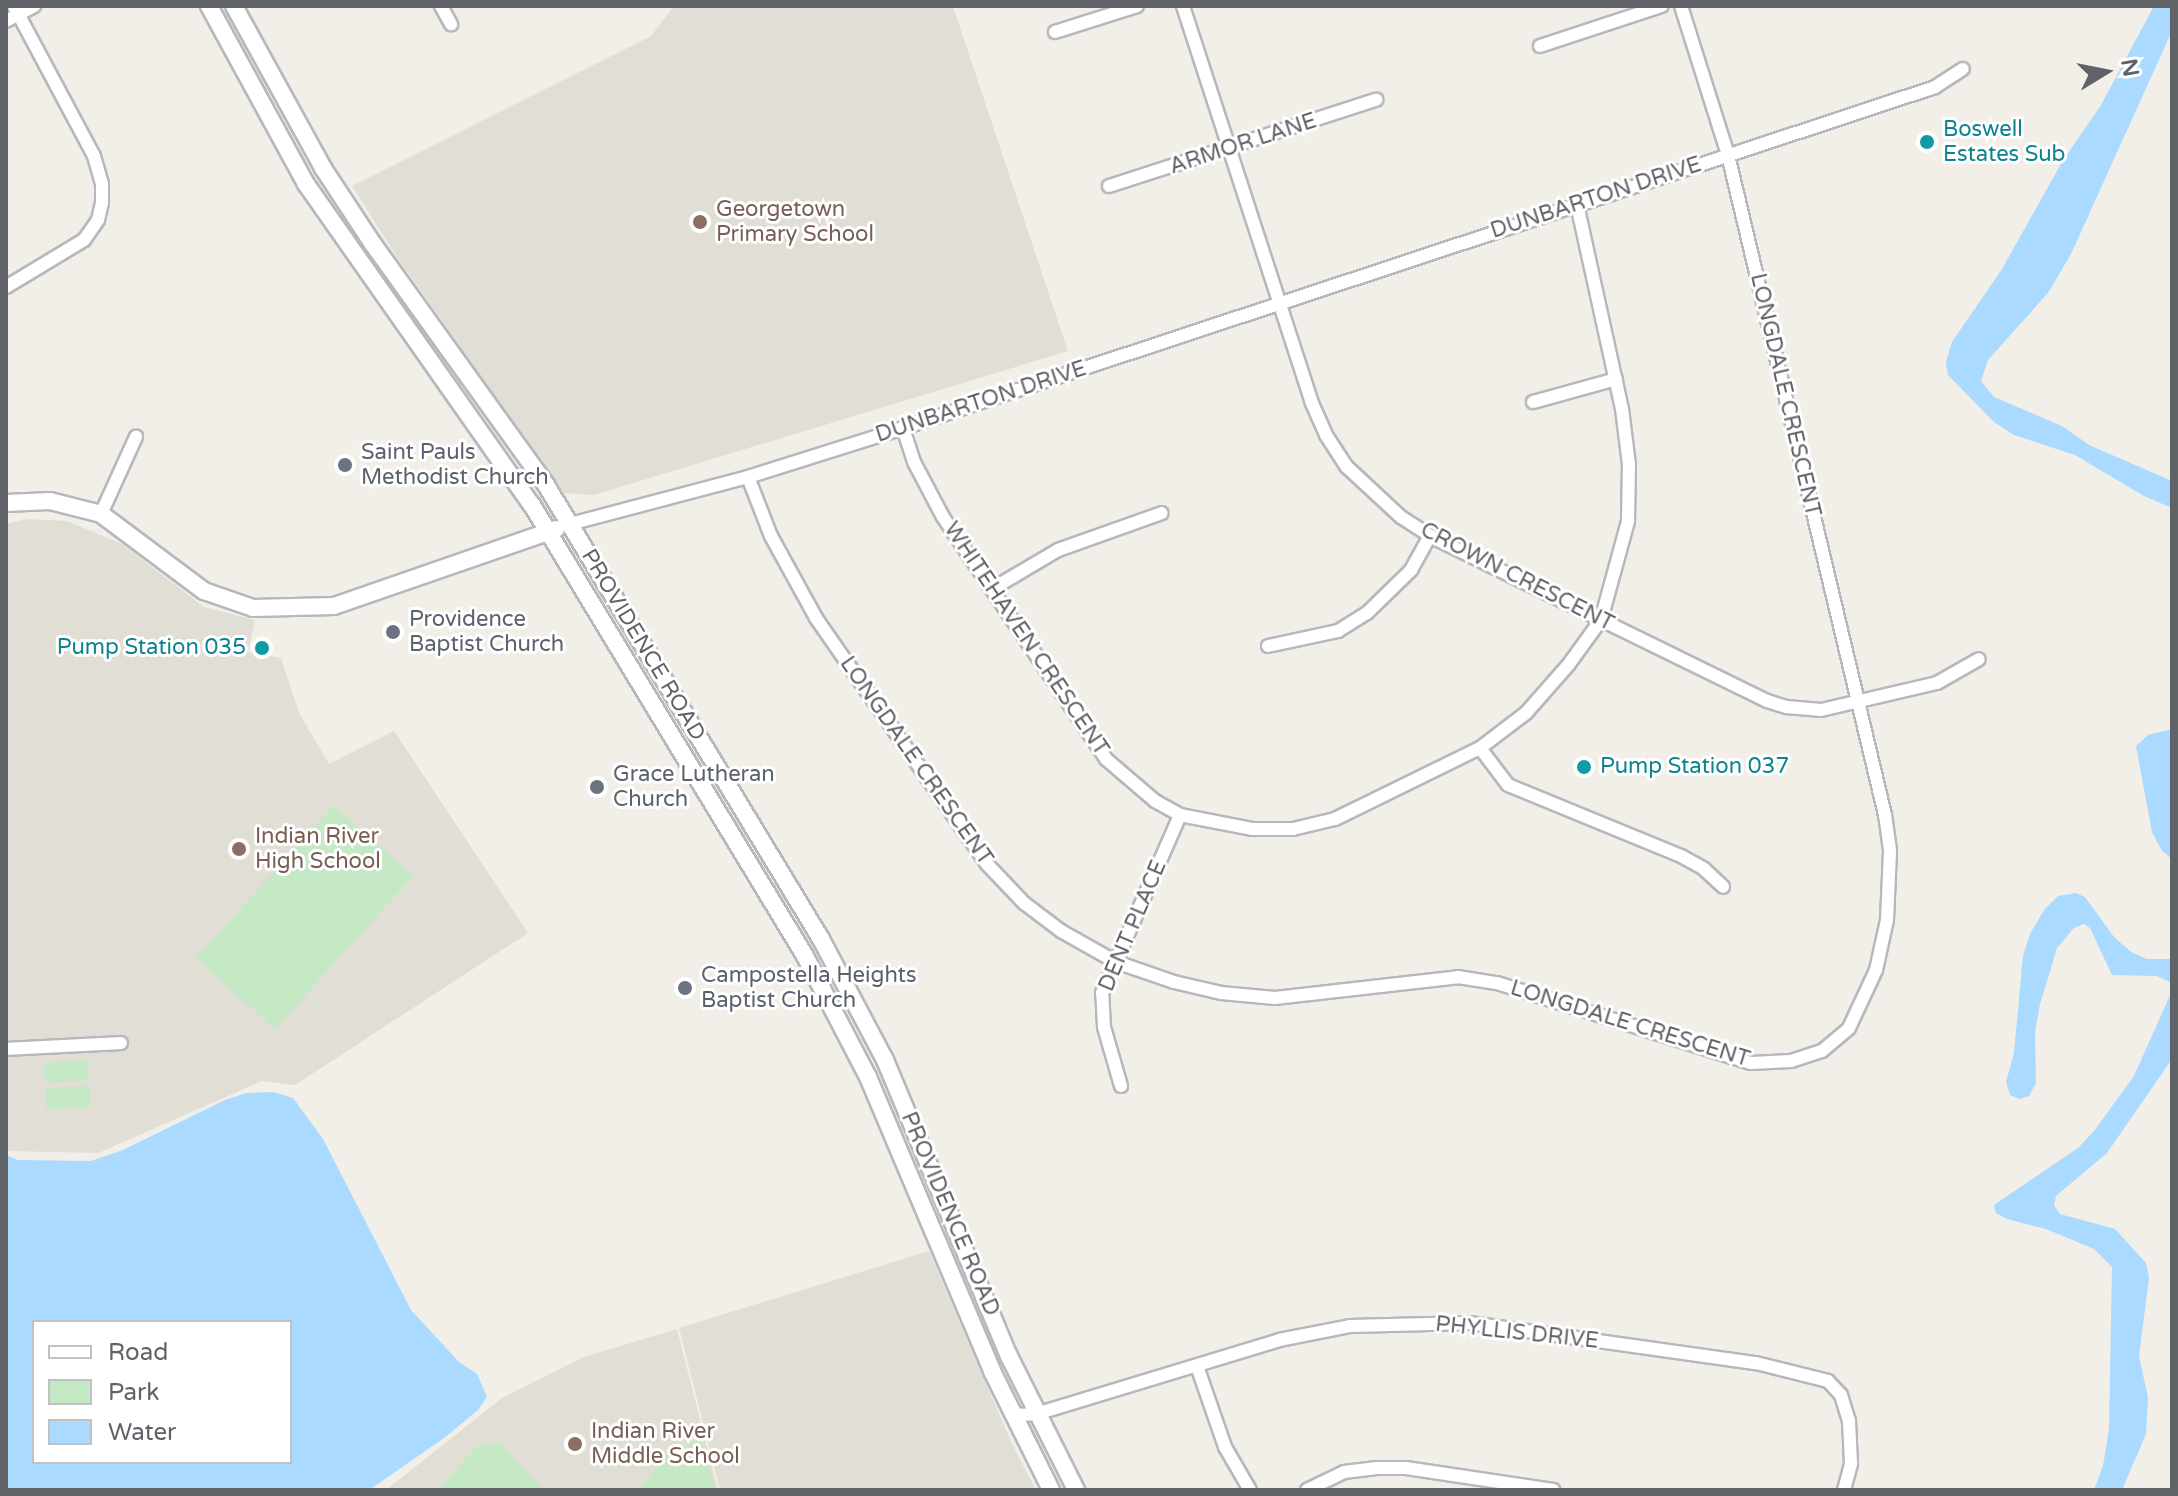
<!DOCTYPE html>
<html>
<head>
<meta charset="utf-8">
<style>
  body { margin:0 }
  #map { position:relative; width:2178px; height:1496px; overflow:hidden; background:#f1efe8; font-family:"Varela Round",sans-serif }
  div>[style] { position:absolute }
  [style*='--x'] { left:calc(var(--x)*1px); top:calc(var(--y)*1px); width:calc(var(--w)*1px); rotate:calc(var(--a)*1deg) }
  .education>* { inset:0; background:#e1ded6 }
  .green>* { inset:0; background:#c5e8c5; transform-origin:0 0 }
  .water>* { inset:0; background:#aadaff }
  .roads { filter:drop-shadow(2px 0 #b5b8bc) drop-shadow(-2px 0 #b5b8bc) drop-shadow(0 2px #b5b8bc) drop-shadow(0 -2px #b5b8bc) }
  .street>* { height:12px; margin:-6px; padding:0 6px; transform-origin:6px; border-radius:6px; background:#fff }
  .secondary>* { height:16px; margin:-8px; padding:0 8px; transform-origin:8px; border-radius:8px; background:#fff }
  .dots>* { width:22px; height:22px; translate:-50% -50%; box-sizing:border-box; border:4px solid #fff; border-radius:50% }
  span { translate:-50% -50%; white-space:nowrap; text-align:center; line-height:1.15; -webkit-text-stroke:6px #fff; paint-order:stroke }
  .culture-label { font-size:22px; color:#0d838f }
  .left { translate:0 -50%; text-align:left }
  .right { translate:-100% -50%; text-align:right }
  .street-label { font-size:22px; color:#5f6368 }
  .education-label { font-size:22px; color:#785e54 }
  .worship-label { font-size:22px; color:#5b616d }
  .frame { position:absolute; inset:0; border:8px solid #5f6368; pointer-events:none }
  .legend { position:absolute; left:32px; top:1320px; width:260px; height:144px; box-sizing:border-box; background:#fff; border:2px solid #bfc1c3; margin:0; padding:10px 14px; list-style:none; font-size:24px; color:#5f6368 }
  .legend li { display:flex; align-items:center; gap:16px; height:40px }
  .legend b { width:40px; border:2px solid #bfc1c3 }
  .north { position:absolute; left:2066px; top:32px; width:80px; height:80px; -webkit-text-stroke:6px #fff; paint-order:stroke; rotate:80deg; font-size:22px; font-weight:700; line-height:32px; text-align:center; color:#5f6368 }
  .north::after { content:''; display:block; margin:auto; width:28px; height:36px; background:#5f6368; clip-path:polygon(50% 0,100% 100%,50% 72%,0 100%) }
</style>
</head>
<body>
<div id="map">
  <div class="education">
    <div style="clip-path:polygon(674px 6px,953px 6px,1068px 351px,594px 495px,564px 493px,397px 257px,352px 186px,651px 36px)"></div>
    <div style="clip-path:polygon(27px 519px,67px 521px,122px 544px,204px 607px,255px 620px,248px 652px,281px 658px,299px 713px,329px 764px,394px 731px,528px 933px,295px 1085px,262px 1081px,98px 1153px,6px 1151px,6px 524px)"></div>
    <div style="clip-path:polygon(929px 1251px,1012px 1444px,1036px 1490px,720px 1490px,679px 1328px)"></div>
    <div style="clip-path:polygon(677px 1329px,718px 1490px,386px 1490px,502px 1398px,584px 1357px)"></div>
  </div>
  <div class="green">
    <div style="left:334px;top:805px;width:106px;height:206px;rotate:42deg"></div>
    <div style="left:87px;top:1059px;width:20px;height:44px;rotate:84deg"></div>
    <div style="left:90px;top:1086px;width:21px;height:45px;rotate:87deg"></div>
    <div style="clip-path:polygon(700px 1438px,716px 1490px,638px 1490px,667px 1455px)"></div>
    <div style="clip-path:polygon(500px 1443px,543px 1490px,438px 1490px,478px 1445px)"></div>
  </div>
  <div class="water">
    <div style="clip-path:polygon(2154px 6px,2172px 6px,2172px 31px,2071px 254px,2048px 293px,1988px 360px,1981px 381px,1994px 397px,2062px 426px,2089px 445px,2172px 481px,2172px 508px,2144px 496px,2075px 455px,2014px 435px,1994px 422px,1948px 375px,1946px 362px,1952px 342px,2002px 269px,2062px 162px,2101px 105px)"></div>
    <div style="clip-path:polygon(2172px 729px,2172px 859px,2162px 851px,2152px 832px,2136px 746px,2148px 735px)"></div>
    <div style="clip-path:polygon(2076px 893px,2085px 897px,2114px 937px,2131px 952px,2147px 959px,2172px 959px,2172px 983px,2157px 976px,2112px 975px,2090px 928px,2084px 924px,2074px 928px,2057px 948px,2040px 1004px,2035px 1032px,2036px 1083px,2029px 1096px,2019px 1099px,2010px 1095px,2006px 1082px,2014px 1053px,2023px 956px,2030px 934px,2044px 910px,2058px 896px)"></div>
    <div style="clip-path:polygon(2172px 991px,2172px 1059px,2107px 1153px,2056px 1196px,2054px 1205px,2060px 1214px,2115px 1229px,2146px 1263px,2149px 1278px,2139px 1356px,2148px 1398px,2146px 1434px,2122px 1490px,2094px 1490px,2103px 1466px,2109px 1429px,2112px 1267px,2094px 1249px,2046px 1229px,2007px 1219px,1996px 1213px,1994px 1205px,2078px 1148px,2094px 1131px,2134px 1076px)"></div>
    <div style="clip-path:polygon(evenodd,274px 1092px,293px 1098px,323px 1139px,411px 1310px,459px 1362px,477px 1374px,487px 1397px,478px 1410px,444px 1438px,369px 1490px,6px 1490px,6px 1155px,18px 1160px,91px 1161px,123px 1150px,225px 1100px,246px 1093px,274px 1092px,290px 1322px,290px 1462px,34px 1462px,34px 1322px,290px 1322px)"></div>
  </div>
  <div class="roads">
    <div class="street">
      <div style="--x:441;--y:6;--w:21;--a:61"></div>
      <div style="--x:1183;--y:6;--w:415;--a:72"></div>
      <div style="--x:1311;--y:401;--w:37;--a:66"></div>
      <div style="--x:1326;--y:435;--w:38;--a:57"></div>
      <div style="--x:1347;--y:467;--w:74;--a:42.8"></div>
      <div style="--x:1401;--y:517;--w:35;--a:33"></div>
      <div style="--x:1430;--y:536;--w:375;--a:26.1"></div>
      <div style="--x:1767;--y:701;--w:21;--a:17"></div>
      <div style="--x:1787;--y:707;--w:34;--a:5"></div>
      <div style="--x:1821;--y:710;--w:119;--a:-13.1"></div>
      <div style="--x:1937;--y:683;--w:48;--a:-29.7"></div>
      <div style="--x:6;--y:21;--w:32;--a:-28"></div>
      <div style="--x:1055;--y:32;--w:86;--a:-17.6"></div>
      <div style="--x:1540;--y:46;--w:128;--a:-18.2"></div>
      <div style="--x:1109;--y:186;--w:281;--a:-17.9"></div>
      <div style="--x:6;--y:287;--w:91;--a:-31.1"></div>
      <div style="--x:84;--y:240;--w:24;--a:-55"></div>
      <div style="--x:98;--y:220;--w:17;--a:-77"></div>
      <div style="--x:102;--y:203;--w:19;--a:-90"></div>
      <div style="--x:102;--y:184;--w:29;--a:-106"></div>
      <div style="--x:94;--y:156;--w:170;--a:-118.1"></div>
      <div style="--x:1533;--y:402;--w:86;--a:-15.5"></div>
      <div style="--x:903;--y:428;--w:36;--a:72"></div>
      <div style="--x:914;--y:462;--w:62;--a:62.2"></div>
      <div style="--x:943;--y:517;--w:292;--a:56"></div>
      <div style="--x:1106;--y:759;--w:65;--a:40.6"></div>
      <div style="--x:1155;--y:801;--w:29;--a:29"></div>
      <div style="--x:1180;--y:815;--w:73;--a:11"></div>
      <div style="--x:1252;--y:829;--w:41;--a:0"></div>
      <div style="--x:1293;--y:829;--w:43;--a:-13.4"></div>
      <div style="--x:1335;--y:819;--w:161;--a:-26.1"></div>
      <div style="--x:1480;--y:748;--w:58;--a:-37.3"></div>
      <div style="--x:1526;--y:713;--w:65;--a:-48.7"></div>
      <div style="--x:1569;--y:664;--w:54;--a:-54"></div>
      <div style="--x:1601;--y:620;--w:103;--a:-74.7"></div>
      <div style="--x:1628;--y:521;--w:56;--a:-89"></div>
      <div style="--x:1629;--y:465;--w:56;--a:-97.1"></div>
      <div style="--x:1622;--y:409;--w:209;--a:-102.4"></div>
      <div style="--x:748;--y:477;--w:63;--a:68.7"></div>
      <div style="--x:771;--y:536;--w:94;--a:61.2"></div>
      <div style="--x:816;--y:618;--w:298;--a:55.2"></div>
      <div style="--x:986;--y:863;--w:55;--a:46.5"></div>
      <div style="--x:1024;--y:903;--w:46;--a:37.1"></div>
      <div style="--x:1061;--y:931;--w:63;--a:29.4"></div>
      <div style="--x:1116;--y:962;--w:61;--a:19"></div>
      <div style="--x:1174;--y:982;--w:48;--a:13.2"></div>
      <div style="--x:1221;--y:993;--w:54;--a:5.3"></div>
      <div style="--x:1275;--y:998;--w:184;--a:-6.5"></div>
      <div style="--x:1458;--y:977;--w:39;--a:9"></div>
      <div style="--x:1497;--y:983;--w:266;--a:17.5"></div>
      <div style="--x:1751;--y:1063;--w:40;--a:-2.9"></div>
      <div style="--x:1791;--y:1061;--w:33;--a:-18"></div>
      <div style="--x:1822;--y:1051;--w:35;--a:-40"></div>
      <div style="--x:1849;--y:1028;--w:64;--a:-65"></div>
      <div style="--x:1876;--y:970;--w:51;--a:-77.6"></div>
      <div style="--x:1887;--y:920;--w:70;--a:-87.5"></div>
      <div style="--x:1890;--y:850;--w:35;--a:-98"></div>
      <div style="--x:1885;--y:815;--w:678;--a:-103.38"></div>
      <div style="--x:1728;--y:155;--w:156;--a:-107.5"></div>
      <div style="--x:101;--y:514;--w:85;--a:-65.6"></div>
      <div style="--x:570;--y:524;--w:184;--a:-14.8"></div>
      <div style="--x:748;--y:477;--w:163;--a:-17.5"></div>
      <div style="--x:903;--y:428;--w:1087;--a:-18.28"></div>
      <div style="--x:1935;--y:87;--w:33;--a:-33"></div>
      <div style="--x:992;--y:589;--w:77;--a:-30.6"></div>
      <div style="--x:1058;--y:550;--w:110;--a:-19.6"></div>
      <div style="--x:1268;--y:646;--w:72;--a:-12.1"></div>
      <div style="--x:1338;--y:631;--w:34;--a:-32"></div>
      <div style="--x:1367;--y:613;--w:62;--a:-44.3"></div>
      <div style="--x:1411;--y:570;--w:39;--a:-61"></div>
      <div style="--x:1480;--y:748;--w:46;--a:52.9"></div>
      <div style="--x:1508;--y:785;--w:187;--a:22.3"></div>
      <div style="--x:1681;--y:856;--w:26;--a:29"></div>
      <div style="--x:1704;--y:869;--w:26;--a:43"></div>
      <div style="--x:6;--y:1049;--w:115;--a:-3"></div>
      <div style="--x:1121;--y:1086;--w:61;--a:-106.1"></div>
      <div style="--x:1104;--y:1027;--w:34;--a:-93"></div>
      <div style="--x:1102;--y:993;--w:194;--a:-66.3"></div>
      <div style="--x:1197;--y:1366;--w:86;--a:70.9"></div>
      <div style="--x:1225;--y:1447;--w:50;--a:59.8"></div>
      <div style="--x:1012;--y:1415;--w:24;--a:-2"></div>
      <div style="--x:1036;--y:1414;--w:254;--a:-16.9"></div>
      <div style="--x:1279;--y:1340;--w:72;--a:-11.2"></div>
      <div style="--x:1350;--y:1326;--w:120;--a:-1.4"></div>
      <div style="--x:1470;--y:1323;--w:289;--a:8"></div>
      <div style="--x:1756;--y:1363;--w:74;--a:14"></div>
      <div style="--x:1828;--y:1381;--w:19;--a:47"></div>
      <div style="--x:1841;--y:1395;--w:27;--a:73"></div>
      <div style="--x:1849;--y:1421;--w:43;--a:87.3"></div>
      <div style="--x:1851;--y:1464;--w:27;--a:105"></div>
      <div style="--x:1307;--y:1490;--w:41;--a:-25.9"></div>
      <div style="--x:1344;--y:1472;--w:31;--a:-7"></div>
      <div style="--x:1375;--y:1468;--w:31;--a:0"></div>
      <div style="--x:1406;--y:1468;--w:149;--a:8.5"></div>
    </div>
    <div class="secondary">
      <div style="--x:209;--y:6;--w:203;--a:61.4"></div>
      <div style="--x:306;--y:184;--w:393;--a:54.9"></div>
      <div style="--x:532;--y:505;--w:527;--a:58.81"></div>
      <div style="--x:805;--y:956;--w:136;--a:62.5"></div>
      <div style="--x:868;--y:1077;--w:319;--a:67.1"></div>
      <div style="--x:992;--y:1371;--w:133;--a:63.6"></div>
      <div style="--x:234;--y:6;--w:185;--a:61.2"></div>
      <div style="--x:323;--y:168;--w:91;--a:56.7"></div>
      <div style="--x:373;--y:244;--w:297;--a:54.3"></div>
      <div style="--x:546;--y:485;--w:531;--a:58.8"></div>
      <div style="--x:821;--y:939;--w:137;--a:62.1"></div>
      <div style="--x:885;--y:1060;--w:321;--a:67.3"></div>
      <div style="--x:1009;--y:1356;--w:150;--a:63.4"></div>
      <div style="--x:6;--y:503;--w:44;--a:-2.6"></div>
      <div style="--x:50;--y:501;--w:53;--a:14.3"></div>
      <div style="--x:101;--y:514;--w:129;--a:36.8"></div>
      <div style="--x:204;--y:591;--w:52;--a:19.1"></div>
      <div style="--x:253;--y:608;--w:81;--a:-1.4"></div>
      <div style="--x:334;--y:606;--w:235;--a:-19.1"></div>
    </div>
  </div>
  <div class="dots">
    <div style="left:1927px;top:142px;background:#0f9aa8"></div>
    <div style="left:700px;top:222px;background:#8d6e63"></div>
    <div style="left:345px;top:465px;background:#6b7280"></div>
    <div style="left:393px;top:632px;background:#6b7280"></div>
    <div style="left:262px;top:648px;background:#0f9aa8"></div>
    <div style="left:1584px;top:767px;background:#0f9aa8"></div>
    <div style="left:597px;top:787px;background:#6b7280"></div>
    <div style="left:239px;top:849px;background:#8d6e63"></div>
    <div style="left:685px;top:988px;background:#6b7280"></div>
    <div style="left:575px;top:1444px;background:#8d6e63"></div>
  </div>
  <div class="culture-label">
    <span class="left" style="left:1943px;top:142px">Boswell<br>Estates Sub</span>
    <span class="right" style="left:246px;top:648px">Pump Station 035</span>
    <span class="left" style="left:1600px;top:767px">Pump Station 037</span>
  </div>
  <div class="street-label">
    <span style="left:1243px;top:144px;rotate:-18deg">ARMOR LANE</span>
    <span style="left:1596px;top:198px;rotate:-18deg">DUNBARTON DRIVE</span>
    <span style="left:1785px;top:395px;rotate:77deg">LONGDALE CRESCENT</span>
    <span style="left:981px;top:402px;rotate:-18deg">DUNBARTON DRIVE</span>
    <span style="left:1517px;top:577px;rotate:27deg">CROWN CRESCENT</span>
    <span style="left:1026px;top:639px;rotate:56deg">WHITEHAVEN CRESCENT</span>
    <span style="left:643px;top:645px;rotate:59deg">PROVIDENCE ROAD</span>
    <span style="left:916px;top:761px;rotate:55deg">LONGDALE CRESCENT</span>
    <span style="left:1133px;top:926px;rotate:-67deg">DENT PLACE</span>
    <span style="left:1630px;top:1024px;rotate:17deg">LONGDALE CRESCENT</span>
    <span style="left:950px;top:1214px;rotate:67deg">PROVIDENCE ROAD</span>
    <span style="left:1517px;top:1333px;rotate:6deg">PHYLLIS DRIVE</span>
  </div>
  <div class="education-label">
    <span class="left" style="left:716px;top:222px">Georgetown<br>Primary School</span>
    <span class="left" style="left:255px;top:849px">Indian River<br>High School</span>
    <span class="left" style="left:591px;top:1444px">Indian River<br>Middle School</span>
  </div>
  <div class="worship-label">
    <span class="left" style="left:361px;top:465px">Saint Pauls<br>Methodist Church</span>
    <span class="left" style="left:409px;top:632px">Providence<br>Baptist Church</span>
    <span class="left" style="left:613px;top:787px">Grace Lutheran<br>Church</span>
    <span class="left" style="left:701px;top:988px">Campostella Heights<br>Baptist Church</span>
  </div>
  <div class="frame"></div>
  <ul class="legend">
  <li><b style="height:10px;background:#fff"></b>Road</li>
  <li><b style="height:22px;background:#c5e8c5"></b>Park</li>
  <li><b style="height:22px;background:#aadaff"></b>Water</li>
  </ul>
  <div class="north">N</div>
</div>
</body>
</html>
